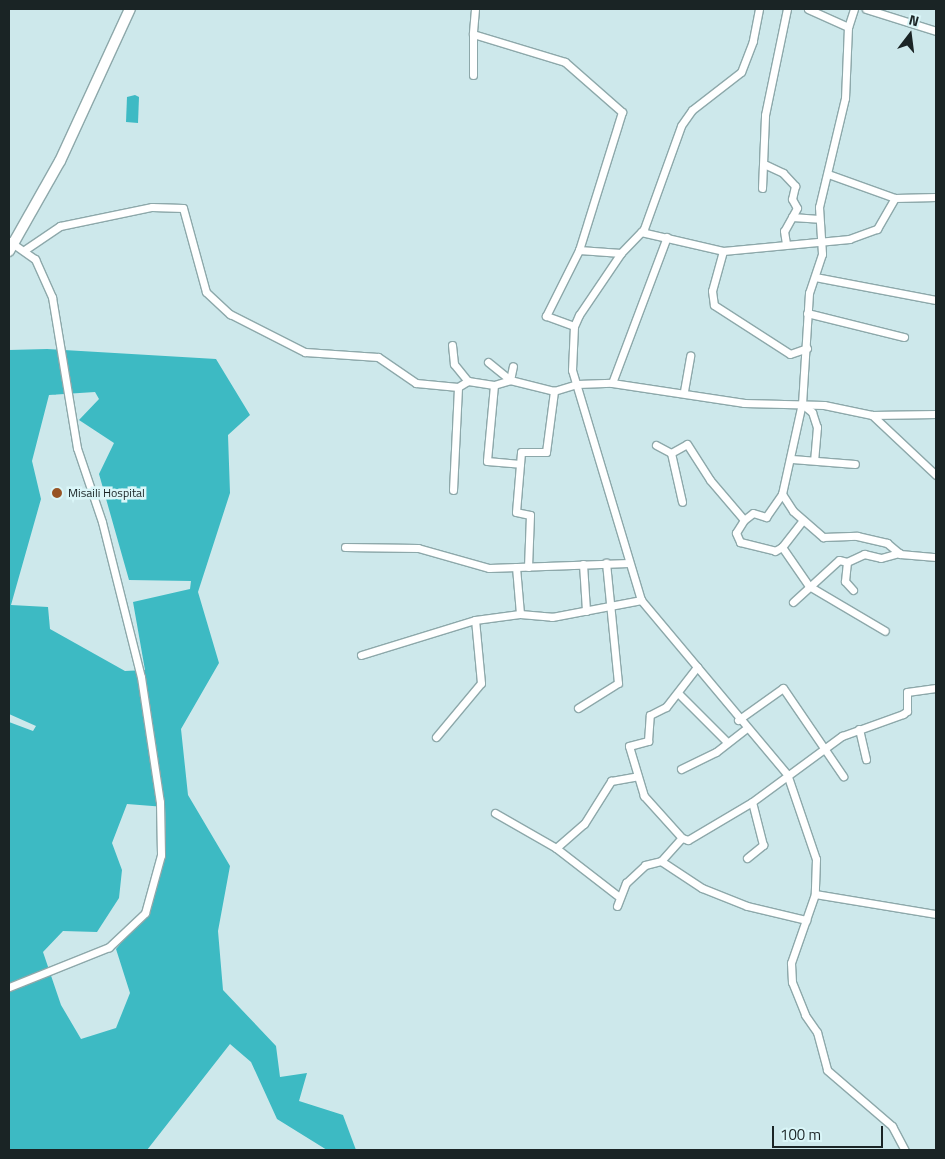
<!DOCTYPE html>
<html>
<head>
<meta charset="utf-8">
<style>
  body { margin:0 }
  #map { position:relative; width:945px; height:1159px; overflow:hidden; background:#cde8eb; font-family:"Titillium Web",sans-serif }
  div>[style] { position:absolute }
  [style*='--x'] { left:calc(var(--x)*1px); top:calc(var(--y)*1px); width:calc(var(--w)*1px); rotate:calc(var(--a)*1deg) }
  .forest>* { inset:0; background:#3dbac3 }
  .water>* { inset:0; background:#3ebac4 }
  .roads { filter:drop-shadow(1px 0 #8da8aa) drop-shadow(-1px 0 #8da8aa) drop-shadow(0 1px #8da8aa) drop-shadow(0 -1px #8da8aa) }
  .minor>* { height:7px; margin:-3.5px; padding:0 3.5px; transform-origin:3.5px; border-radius:3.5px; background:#fff }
  .secondary>* { height:10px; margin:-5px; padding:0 5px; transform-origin:5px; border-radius:5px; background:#fff }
  .dots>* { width:14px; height:14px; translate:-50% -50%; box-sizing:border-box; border:2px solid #daf6f8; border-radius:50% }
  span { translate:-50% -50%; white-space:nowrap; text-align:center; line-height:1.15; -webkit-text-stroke:5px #daf6f8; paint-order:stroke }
  .poi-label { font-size:12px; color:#1a2425 }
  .left { translate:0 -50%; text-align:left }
  .frame { position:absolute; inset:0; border:10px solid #1a2425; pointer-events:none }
  .north { position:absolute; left:885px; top:10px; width:50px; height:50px; -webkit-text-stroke:4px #daf6f8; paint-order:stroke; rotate:15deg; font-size:14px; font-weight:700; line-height:20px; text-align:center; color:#1a2425 }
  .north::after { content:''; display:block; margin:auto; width:18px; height:22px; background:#1a2425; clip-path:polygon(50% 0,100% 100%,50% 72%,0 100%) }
  .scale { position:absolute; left:772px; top:1126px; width:111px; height:22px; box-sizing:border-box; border:2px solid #1a2425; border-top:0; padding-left:6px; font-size:15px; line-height:18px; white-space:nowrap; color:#1a2425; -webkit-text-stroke:4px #daf6f8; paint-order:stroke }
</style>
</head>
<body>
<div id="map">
  <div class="forest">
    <div style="clip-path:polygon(evenodd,47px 349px,216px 359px,250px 415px,228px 435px,230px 493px,198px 592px,219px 663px,181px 729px,188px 795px,230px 866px,218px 931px,223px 990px,276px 1046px,280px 1077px,307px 1073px,299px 1101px,343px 1115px,356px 1150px,327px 1150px,277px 1119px,251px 1062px,230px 1044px,147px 1150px,9px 1150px,9px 722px,33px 731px,36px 726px,9px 714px,9px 350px,47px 349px,95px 392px,99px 399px,79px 420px,114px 443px,99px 474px,129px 580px,191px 581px,190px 589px,133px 602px,145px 670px,125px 671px,50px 629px,48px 607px,11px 605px,41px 499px,32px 461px,49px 395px,95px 392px,47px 349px,127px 804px,165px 807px,166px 840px,149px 910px,116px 949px,130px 993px,116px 1028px,81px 1039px,61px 1005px,43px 952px,63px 931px,97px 932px,119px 898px,122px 870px,112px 843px,127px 804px)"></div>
  </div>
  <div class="water">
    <div style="clip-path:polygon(135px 95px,139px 97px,138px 123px,126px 122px,127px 97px)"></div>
  </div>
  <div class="roads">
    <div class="minor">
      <div style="--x:475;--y:9;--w:25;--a:95"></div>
      <div style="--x:473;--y:34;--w:96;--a:16.9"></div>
      <div style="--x:565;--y:62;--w:76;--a:41.3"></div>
      <div style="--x:622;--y:112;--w:145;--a:107.3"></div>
      <div style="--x:759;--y:9;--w:33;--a:101"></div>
      <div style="--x:753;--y:41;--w:33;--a:111"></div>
      <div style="--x:741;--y:72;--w:62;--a:142.2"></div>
      <div style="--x:692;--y:110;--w:19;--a:125"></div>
      <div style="--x:681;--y:126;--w:109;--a:109.8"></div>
      <div style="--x:644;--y:229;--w:33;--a:134"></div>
      <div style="--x:621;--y:253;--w:75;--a:124.1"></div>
      <div style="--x:579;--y:315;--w:12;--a:114"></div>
      <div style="--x:574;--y:326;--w:44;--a:92.6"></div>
      <div style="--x:572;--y:370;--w:240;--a:73.3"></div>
      <div style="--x:641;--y:600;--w:227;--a:50"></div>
      <div style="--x:787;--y:774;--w:90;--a:71.2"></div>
      <div style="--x:816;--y:859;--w:35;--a:92"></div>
      <div style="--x:815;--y:894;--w:123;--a:9.4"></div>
      <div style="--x:808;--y:9;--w:44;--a:24.2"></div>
      <div style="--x:854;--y:9;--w:19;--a:108"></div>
      <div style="--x:848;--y:27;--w:71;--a:92.4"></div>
      <div style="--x:845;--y:98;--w:112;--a:103.4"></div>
      <div style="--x:819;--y:207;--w:47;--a:86.3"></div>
      <div style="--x:822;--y:254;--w:41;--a:108.4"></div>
      <div style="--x:809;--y:293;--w:110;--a:93.6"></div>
      <div style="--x:802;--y:403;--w:93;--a:102.4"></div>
      <div style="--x:782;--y:494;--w:20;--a:57"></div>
      <div style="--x:793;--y:511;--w:40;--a:41"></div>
      <div style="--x:823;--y:537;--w:34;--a:-2"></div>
      <div style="--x:857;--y:536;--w:31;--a:13"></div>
      <div style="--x:887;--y:543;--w:17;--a:40"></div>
      <div style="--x:900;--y:554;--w:36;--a:5"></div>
      <div style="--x:866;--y:9;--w:73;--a:17.4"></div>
      <div style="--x:473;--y:75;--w:41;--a:-90"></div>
      <div style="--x:764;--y:164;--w:21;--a:25"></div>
      <div style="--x:783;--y:173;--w:18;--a:47"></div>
      <div style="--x:795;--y:186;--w:13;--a:103"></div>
      <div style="--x:792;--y:199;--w:10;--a:61"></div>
      <div style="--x:797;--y:208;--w:26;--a:119"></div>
      <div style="--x:784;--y:231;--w:13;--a:81"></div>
      <div style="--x:828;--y:174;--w:71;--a:19.7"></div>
      <div style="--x:762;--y:188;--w:73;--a:-87.6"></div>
      <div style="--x:765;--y:115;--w:108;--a:-78.3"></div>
      <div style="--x:792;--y:217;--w:27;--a:4"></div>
      <div style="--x:641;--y:232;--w:84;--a:13"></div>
      <div style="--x:723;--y:251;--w:127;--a:-5.4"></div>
      <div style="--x:849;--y:239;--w:30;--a:-20"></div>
      <div style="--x:877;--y:229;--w:36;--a:-60"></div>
      <div style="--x:895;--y:198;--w:41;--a:-1.4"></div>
      <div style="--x:9;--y:241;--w:32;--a:35"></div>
      <div style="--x:35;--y:259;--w:42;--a:65.9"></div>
      <div style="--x:52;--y:297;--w:153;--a:80.6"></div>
      <div style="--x:77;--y:448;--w:78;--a:71.3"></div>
      <div style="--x:102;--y:522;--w:160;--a:75.9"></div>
      <div style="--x:141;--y:677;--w:126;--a:81.4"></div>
      <div style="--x:160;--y:802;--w:53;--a:88.9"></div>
      <div style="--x:161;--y:855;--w:60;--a:105.4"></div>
      <div style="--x:145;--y:913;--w:50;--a:136.6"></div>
      <div style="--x:109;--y:947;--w:108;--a:158.2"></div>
      <div style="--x:26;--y:249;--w:41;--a:-34.1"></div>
      <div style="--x:60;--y:226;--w:94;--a:-11.7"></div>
      <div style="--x:152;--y:207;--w:31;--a:2"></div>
      <div style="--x:183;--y:208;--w:87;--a:74.7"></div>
      <div style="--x:206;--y:292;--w:33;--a:43"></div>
      <div style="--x:230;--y:314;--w:84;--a:26.9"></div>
      <div style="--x:305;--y:352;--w:73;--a:3.9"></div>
      <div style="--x:378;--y:357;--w:46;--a:34.4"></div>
      <div style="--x:416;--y:383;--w:42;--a:5.4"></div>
      <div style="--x:458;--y:387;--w:12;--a:-31"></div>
      <div style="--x:468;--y:381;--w:26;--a:9"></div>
      <div style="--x:494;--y:385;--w:17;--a:-17"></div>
      <div style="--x:510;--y:380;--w:45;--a:14"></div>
      <div style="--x:554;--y:391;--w:24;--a:-17"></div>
      <div style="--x:577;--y:384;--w:35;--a:-2"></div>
      <div style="--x:612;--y:383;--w:134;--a:8.6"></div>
      <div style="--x:744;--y:403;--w:80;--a:1.4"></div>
      <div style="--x:824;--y:405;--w:49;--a:11.8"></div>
      <div style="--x:872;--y:415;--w:88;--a:43.2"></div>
      <div style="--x:723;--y:251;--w:41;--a:105.4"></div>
      <div style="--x:712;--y:291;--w:14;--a:82"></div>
      <div style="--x:714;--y:305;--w:90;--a:32.8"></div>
      <div style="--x:790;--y:354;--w:18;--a:-19"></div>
      <div style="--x:815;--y:277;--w:123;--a:10.8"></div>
      <div style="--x:807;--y:313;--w:100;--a:13.9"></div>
      <div style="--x:574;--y:326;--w:30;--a:-160"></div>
      <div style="--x:546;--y:316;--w:74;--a:-63.4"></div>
      <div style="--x:579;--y:250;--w:42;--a:4.1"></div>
      <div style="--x:452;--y:345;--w:19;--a:84"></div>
      <div style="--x:454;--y:364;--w:22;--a:51"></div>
      <div style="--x:488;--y:362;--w:28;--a:39"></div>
      <div style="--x:510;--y:380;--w:14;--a:-78"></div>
      <div style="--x:612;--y:383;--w:156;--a:-69.4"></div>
      <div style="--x:494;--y:385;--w:76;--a:95.3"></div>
      <div style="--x:487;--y:461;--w:33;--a:5"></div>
      <div style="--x:684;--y:391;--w:36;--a:-80"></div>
      <div style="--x:802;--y:404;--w:13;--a:39"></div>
      <div style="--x:812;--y:412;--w:16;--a:72"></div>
      <div style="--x:817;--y:427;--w:33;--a:95"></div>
      <div style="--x:872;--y:415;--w:64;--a:-0.9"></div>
      <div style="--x:656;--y:445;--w:17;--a:28"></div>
      <div style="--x:671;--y:453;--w:18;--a:-29"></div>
      <div style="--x:687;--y:444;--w:43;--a:57.4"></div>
      <div style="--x:710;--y:480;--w:52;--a:49.6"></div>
      <div style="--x:744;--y:520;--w:15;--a:122"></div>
      <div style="--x:736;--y:533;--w:10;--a:66"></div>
      <div style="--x:740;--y:542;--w:36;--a:14"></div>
      <div style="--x:775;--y:551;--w:8;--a:-30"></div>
      <div style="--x:782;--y:547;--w:47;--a:55.3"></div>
      <div style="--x:809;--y:586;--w:88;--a:30.6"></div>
      <div style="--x:671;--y:453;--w:50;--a:77.3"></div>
      <div style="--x:792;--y:459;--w:63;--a:4.5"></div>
      <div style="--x:453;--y:490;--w:103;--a:-87.2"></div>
      <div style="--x:744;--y:520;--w:11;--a:-38"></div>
      <div style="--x:753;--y:513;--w:14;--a:17"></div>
      <div style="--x:766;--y:517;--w:28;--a:-55"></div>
      <div style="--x:345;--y:547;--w:73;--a:0.8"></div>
      <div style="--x:418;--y:548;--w:74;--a:15.7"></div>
      <div style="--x:489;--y:568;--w:140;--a:-2"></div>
      <div style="--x:782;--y:547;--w:34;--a:-52"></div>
      <div style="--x:583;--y:564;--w:47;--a:86.3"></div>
      <div style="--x:516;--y:567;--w:47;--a:85.1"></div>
      <div style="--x:528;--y:567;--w:52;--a:-87.8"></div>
      <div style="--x:530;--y:515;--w:14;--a:-168"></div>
      <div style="--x:516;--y:512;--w:60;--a:-85.2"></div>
      <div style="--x:521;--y:452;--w:25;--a:0"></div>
      <div style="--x:546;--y:452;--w:62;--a:-82.5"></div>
      <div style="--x:853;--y:590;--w:12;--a:-132"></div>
      <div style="--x:845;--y:581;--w:19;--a:-84"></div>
      <div style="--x:847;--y:562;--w:19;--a:-25"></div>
      <div style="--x:864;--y:554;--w:17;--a:13"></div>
      <div style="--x:881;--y:558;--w:19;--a:-16"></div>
      <div style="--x:793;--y:602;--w:62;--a:-42.4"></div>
      <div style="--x:839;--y:560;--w:8;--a:14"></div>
      <div style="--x:361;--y:655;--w:119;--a:-17.1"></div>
      <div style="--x:475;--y:620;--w:45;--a:-7.6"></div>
      <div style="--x:520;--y:614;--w:32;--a:5"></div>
      <div style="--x:552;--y:617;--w:91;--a:-10.8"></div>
      <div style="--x:678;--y:693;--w:69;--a:45"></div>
      <div style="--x:578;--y:708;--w:47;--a:-32"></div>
      <div style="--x:618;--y:683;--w:121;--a:-95.7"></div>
      <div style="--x:738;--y:720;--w:55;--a:-35.4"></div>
      <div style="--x:783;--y:688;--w:107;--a:55.7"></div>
      <div style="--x:859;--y:729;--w:31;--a:77"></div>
      <div style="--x:436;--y:737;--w:70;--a:-50.2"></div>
      <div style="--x:481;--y:683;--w:63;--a:-95.4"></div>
      <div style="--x:681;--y:769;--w:39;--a:-26"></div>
      <div style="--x:716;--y:752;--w:37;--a:-38"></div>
      <div style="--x:495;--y:813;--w:70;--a:29.8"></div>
      <div style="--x:556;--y:848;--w:37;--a:-41"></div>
      <div style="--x:584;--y:824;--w:51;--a:-57.9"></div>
      <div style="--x:611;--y:781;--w:27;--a:-10"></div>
      <div style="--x:682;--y:838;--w:6;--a:18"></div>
      <div style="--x:688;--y:840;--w:74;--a:-30.7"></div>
      <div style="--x:752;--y:802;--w:112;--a:-36.3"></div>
      <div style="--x:842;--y:736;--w:65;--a:-19.8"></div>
      <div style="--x:903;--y:714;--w:5;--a:-37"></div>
      <div style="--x:907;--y:711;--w:19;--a:-90"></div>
      <div style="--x:907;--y:692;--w:29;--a:-8"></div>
      <div style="--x:556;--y:848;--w:78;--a:37.7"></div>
      <div style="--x:747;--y:858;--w:21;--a:-39"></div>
      <div style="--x:763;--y:845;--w:44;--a:-104.3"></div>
      <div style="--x:661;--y:861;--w:31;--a:-48"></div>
      <div style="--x:682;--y:838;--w:57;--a:-132.1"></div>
      <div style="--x:644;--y:796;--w:52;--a:-106.7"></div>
      <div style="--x:629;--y:746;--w:20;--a:-15"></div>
      <div style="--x:648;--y:741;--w:26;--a:-86"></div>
      <div style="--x:650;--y:715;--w:18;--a:-27"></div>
      <div style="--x:666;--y:707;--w:51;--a:-52.2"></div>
      <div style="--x:815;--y:894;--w:73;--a:109.2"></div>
      <div style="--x:791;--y:963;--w:19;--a:87"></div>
      <div style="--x:792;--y:982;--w:35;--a:68"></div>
      <div style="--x:805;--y:1015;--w:21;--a:55"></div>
      <div style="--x:817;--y:1032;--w:39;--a:75"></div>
      <div style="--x:827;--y:1070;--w:86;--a:40.7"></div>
      <div style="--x:892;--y:1126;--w:27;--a:62"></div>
      <div style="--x:617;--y:906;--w:25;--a:-69"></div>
      <div style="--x:626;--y:883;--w:26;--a:-43"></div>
      <div style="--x:645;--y:865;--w:16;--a:-14"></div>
      <div style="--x:661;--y:861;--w:49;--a:33.4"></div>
      <div style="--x:702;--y:888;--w:48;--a:21.8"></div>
      <div style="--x:747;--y:906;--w:61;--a:13.3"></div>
    </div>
    <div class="secondary">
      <div style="--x:9;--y:251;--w:103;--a:-60.5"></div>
      <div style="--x:60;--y:161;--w:167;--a:-65.3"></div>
    </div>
  </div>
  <div class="dots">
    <div style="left:57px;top:493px;background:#975425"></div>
  </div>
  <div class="poi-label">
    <span class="left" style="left:68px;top:493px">Misaili Hospital</span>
  </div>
  <div class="frame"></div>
  <div class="north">N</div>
  <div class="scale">100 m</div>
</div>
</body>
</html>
